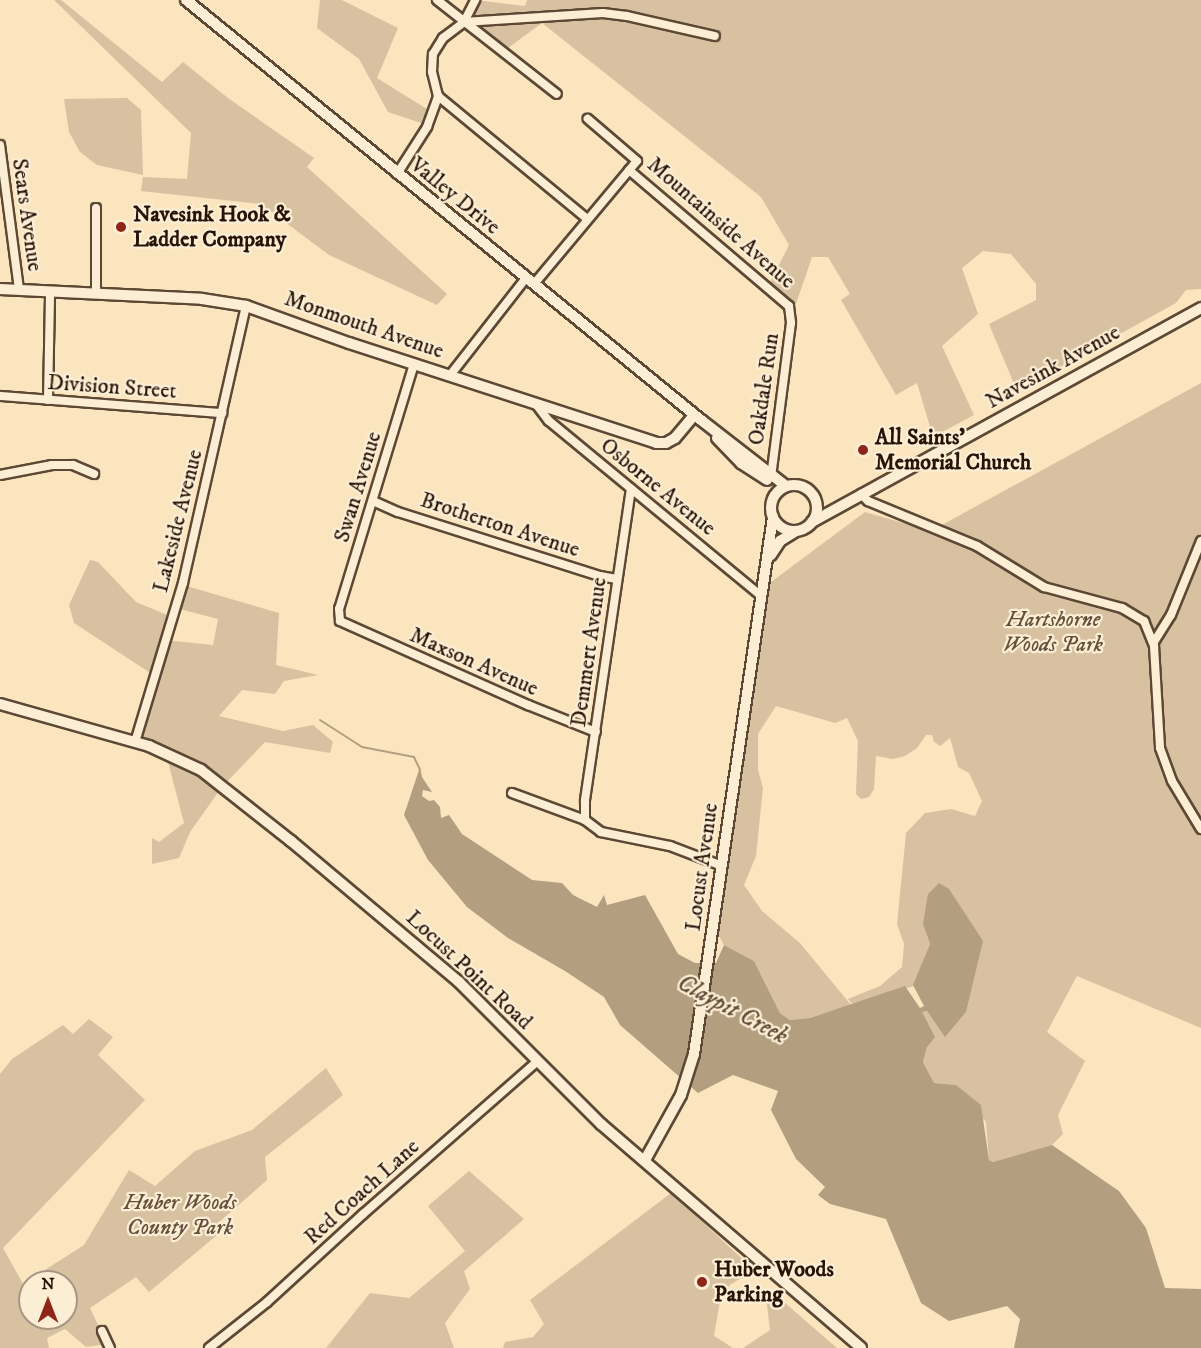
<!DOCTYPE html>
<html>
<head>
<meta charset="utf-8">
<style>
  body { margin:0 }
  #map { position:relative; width:1201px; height:1348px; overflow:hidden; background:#fbe5bf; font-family:"IM FELL DW Pica",serif }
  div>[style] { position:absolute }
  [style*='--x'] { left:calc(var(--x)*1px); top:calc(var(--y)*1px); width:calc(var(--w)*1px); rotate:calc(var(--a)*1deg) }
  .green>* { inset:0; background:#d7c1a0 }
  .water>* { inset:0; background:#b39e80 }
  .stream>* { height:2px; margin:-1px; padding:0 1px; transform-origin:1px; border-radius:1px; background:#b39e80 }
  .roads { filter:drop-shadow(2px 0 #5d4835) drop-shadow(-2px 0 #5d4835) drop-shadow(0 2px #5d4835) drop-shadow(0 -2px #5d4835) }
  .street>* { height:8px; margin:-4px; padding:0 4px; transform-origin:4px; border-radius:4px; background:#fceed5 }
  .secondary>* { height:10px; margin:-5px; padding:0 5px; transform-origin:5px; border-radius:5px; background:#fceed5 }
  .secondary>.ring { margin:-5px; padding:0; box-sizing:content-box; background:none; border:10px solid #fceed5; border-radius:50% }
  .dots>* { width:16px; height:16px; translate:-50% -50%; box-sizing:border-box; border:3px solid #fceed5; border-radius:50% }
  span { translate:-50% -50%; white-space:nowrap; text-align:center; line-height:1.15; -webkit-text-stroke:4.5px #fceed5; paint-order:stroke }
  .street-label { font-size:22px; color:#281307 }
  .poi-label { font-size:22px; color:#281307; font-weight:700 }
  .left { translate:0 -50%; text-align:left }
  .park-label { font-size:22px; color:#65503d; font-style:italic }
  .water-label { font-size:24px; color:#604b37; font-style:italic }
  .north { position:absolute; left:18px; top:1270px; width:60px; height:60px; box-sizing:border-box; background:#fceed5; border:2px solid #a79683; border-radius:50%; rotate:0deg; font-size:16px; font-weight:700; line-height:24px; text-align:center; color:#281307 }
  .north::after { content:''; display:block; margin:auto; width:21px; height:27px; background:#8f2418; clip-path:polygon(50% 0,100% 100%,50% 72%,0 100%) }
</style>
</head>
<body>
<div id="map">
  <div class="green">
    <div style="clip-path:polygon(54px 0,61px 0,162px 82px,183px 62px,228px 98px,314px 158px,307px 167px,447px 294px,437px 305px,329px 255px,261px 204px,141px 191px,143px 177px,187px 179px,191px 133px)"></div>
    <div style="clip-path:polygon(320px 0,342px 0,398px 28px,377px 78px,435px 114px,430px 126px,388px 112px,359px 59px,317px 28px)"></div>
    <div style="clip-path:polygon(476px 0,525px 6px,527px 0,1201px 0,1201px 289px,1186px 290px,1176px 303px,1017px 391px,989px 324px,1036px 300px,1036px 284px,1011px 254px,983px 251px,962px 268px,978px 314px,942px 346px,974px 415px,933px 437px,917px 383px,896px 395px,841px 300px,850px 294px,828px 257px,812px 257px,796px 304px,769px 285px,789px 245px,761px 197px,542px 23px,504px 51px,465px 21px)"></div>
    <div style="clip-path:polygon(127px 98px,141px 110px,143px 175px,97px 165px,80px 152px,69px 132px,64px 99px)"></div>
    <div style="clip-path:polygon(1201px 383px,1201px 1028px,1077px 976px,1047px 1032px,1085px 1061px,1058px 1115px,1063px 1134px,1052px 1145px,993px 1162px,989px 1160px,986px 1122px,956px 1085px,934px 1083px,923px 1062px,927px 1047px,922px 1012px,927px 1011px,945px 1036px,966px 1012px,923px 924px,930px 944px,914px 986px,852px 1004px,848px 999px,880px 986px,902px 967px,904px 944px,897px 924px,906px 833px,925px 813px,951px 809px,975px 816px,982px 801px,969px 773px,958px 767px,950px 738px,940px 746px,934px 742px,932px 735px,926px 735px,917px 748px,905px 756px,893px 759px,876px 756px,874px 789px,869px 797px,861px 799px,856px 794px,858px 741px,847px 718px,835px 723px,776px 706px,758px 734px,758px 770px,763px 788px,756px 856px,744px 885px,762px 911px,800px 943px,851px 1005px,810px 1018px,790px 1020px,780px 1013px,754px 961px,724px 945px,718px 934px,767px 585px,865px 512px,931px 531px)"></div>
    <div style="clip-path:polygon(90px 560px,98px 562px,136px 602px,172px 617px,164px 640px,213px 645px,218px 619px,176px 608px,183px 585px,279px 613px,276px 665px,318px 675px,284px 681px,275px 694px,242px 690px,219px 716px,283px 731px,313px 725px,333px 742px,330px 753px,265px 742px,222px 787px,190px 832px,179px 858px,152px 864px,152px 838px,159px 842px,184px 823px,166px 754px,136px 743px,155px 676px,74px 623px,69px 605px)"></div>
    <div style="clip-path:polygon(evenodd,89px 1019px,113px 1037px,98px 1055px,145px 1100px,3px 1248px,23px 1284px,84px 1245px,129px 1170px,155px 1186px,195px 1151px,252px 1130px,326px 1068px,343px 1095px,265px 1157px,267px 1180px,218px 1223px,223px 1230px,149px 1292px,136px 1277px,90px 1308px,107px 1344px,86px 1347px,65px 1329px,47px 1338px,49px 1348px,0 1348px,0 1074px,12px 1059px,63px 1025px,73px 1034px,89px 1019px,30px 1282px,66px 1282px,66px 1318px,30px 1318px,30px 1282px)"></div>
    <div style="clip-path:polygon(469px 1171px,524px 1219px,464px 1271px,470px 1289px,445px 1323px,454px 1348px,326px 1348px,370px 1293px,409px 1298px,465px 1251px,428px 1206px)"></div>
    <div style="clip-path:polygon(671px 1193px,749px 1265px,745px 1269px,750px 1273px,731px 1284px,721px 1295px,714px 1336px,733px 1348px,503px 1348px,505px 1342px,533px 1337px,544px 1324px,530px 1300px)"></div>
    <div style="clip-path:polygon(770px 1290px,837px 1348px,743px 1348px,770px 1330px,766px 1297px)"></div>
  </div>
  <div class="water">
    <div style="clip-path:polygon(420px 767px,422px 777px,432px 792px,423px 790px,422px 796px,429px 801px,434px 800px,440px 807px,441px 818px,449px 815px,462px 834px,532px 880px,562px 883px,573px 895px,597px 907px,604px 895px,607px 905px,645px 895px,678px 954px,695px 963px,716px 963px,724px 945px,754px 961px,780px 1013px,790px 1020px,810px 1018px,905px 986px,920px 1008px,924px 1006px,913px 985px,930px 944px,923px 924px,928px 894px,939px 883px,949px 889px,983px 941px,966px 1012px,945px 1037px,927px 1011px,922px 1012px,935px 1037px,927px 1047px,923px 1062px,934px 1083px,956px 1085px,981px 1105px,989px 1160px,993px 1162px,1052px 1145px,1119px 1191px,1146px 1228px,1165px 1288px,1201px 1289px,1201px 1348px,1014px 1348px,1020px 1319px,1007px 1306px,949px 1321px,921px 1303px,886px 1219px,830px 1204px,818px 1195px,825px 1187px,796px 1159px,771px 1110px,778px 1091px,733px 1075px,698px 1093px,620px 1025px,604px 997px,565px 971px,508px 938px,467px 907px,428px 860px,404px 815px)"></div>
  </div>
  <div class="stream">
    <div style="--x:320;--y:720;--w:50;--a:32.7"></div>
    <div style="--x:362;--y:747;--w:53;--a:10.9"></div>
    <div style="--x:414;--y:757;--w:14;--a:65"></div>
  </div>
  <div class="roads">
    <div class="street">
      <div style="--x:437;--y:0;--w:152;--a:38.1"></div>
      <div style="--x:464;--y:22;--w:25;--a:-63"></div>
      <div style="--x:438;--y:96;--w:193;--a:39.5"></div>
      <div style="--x:0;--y:145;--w:146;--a:82.5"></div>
      <div style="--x:629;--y:170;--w:210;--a:40.4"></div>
      <div style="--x:789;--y:306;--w:17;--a:83"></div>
      <div style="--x:791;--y:323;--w:154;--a:97.4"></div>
      <div style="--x:397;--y:174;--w:56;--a:-57.4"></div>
      <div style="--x:427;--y:127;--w:33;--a:-70"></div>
      <div style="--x:438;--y:96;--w:25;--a:-104"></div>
      <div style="--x:432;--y:72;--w:18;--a:-87"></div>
      <div style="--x:433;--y:54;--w:19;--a:-58"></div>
      <div style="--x:443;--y:38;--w:26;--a:-37"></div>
      <div style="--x:464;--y:22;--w:139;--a:-3.7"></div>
      <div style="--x:603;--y:13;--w:24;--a:7"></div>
      <div style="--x:627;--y:16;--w:90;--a:12.8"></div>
      <div style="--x:534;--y:284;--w:160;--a:-50.1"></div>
      <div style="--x:637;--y:161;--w:65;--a:-139.4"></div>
      <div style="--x:96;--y:294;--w:86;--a:-90"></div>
      <div style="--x:414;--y:364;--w:256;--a:107"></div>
      <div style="--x:339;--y:609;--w:12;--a:85"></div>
      <div style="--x:340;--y:621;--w:206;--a:24.1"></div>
      <div style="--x:528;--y:705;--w:73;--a:21.7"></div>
      <div style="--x:451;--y:374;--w:122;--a:-52"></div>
      <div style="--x:0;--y:396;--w:223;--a:4.4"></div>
      <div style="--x:48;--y:400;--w:108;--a:-88.9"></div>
      <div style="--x:536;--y:404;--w:21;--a:53"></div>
      <div style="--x:549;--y:421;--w:275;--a:39.5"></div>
      <div style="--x:0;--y:475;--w:53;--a:-10.9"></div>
      <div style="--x:52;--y:465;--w:21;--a:0"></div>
      <div style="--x:73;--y:465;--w:23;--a:23"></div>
      <div style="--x:861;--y:494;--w:10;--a:45"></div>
      <div style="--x:868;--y:501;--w:118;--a:22.4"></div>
      <div style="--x:977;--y:546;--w:79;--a:31.5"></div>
      <div style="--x:1044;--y:587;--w:81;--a:15.1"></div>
      <div style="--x:1122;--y:608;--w:26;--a:31"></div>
      <div style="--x:1144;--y:621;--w:27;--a:68"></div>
      <div style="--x:1154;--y:646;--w:102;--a:86.6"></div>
      <div style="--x:1160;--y:748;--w:35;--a:70"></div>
      <div style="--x:1172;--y:781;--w:56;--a:58.9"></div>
      <div style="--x:373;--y:501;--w:27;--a:24"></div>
      <div style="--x:398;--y:512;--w:212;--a:17.6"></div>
      <div style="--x:600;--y:576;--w:17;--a:10"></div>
      <div style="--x:1154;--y:642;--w:32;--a:-58"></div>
      <div style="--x:1171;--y:615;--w:80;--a:-67.9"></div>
      <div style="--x:135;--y:742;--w:166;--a:-73.2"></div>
      <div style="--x:183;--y:583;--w:284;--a:-77.2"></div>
      <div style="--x:512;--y:793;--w:78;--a:20.3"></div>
      <div style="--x:585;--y:820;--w:20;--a:37"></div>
      <div style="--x:601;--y:832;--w:70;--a:11.5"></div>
      <div style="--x:670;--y:846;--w:56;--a:21"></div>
      <div style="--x:585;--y:820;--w:20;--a:-90"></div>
      <div style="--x:585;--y:800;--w:314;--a:-81.6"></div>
      <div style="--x:102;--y:1331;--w:19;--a:65"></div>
      <div style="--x:209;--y:1348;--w:74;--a:-38.4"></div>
      <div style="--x:267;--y:1302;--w:130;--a:-42.5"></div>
      <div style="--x:363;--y:1214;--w:232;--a:-41.2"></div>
    </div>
    <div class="secondary">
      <div style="--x:186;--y:0;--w:665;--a:39.2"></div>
      <div style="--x:701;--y:420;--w:108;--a:37.8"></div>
      <div style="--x:0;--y:289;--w:202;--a:2.8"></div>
      <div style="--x:202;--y:299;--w:45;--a:9"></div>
      <div style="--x:246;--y:306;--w:109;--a:19.8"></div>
      <div style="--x:349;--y:343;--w:323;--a:18"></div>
      <div style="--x:656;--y:443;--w:10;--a:0"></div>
      <div style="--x:666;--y:443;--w:10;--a:-29"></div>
      <div style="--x:675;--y:438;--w:30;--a:-50"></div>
      <div style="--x:717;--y:438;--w:35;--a:46"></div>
      <div style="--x:741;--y:463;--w:31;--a:33"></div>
      <div class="ring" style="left:771px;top:485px;width:36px;height:36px"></div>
      <div style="--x:812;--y:522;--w:444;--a:-28.8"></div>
      <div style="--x:771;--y:555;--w:17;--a:-57"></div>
      <div style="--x:780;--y:541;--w:19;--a:-32"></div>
      <div style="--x:0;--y:704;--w:155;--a:15.7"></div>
      <div style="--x:149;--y:746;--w:57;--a:24.8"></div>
      <div style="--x:201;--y:770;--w:115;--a:38.3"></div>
      <div style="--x:291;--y:841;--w:219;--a:40"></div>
      <div style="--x:459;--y:982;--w:201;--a:45"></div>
      <div style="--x:601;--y:1124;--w:343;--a:40.7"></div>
      <div style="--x:645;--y:1160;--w:74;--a:-61"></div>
      <div style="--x:681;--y:1095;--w:43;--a:-72.4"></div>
      <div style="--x:694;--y:1054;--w:543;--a:-81.63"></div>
    </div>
  </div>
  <div class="dots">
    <div style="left:121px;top:227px;background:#8f2418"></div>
    <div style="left:863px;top:450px;background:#8f2418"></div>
    <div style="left:702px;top:1282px;background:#8f2418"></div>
  </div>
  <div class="street-label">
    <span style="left:455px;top:196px;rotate:39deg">Valley Drive</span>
    <span style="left:27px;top:215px;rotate:82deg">Sears Avenue</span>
    <span style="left:721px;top:223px;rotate:41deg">Mountainside Avenue</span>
    <span style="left:364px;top:325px;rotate:19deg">Monmouth Avenue</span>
    <span style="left:1053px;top:367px;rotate:-29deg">Navesink Avenue</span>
    <span style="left:112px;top:387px;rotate:4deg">Division Street</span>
    <span style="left:764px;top:389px;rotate:-82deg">Oakdale Run</span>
    <span style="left:358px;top:487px;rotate:-73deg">Swan Avenue</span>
    <span style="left:658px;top:487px;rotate:39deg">Osborne Avenue</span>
    <span style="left:178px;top:521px;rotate:-76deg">Lakeside Avenue</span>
    <span style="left:500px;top:525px;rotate:18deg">Brotherton Avenue</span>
    <span style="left:589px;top:652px;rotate:-82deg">Demmert Avenue</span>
    <span style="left:474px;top:662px;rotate:24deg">Maxson Avenue</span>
    <span style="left:702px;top:867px;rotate:-82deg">Locust Avenue</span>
    <span style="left:469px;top:970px;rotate:43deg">Locust Point Road</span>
    <span style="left:362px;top:1192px;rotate:-42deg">Red Coach Lane</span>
  </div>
  <div class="poi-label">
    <span class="left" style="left:133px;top:227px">Navesink Hook &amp;<br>Ladder Company</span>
    <span class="left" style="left:875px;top:450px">All Saints'<br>Memorial Church</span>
    <span class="left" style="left:714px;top:1282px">Huber Woods<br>Parking</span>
  </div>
  <div class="park-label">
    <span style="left:1053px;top:632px">Hartshorne<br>Woods Park</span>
    <span style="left:180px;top:1215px">Huber Woods<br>County Park</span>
  </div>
  <div class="water-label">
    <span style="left:732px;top:1010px;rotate:28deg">Claypit Creek</span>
  </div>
  <div class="north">N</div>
</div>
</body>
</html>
